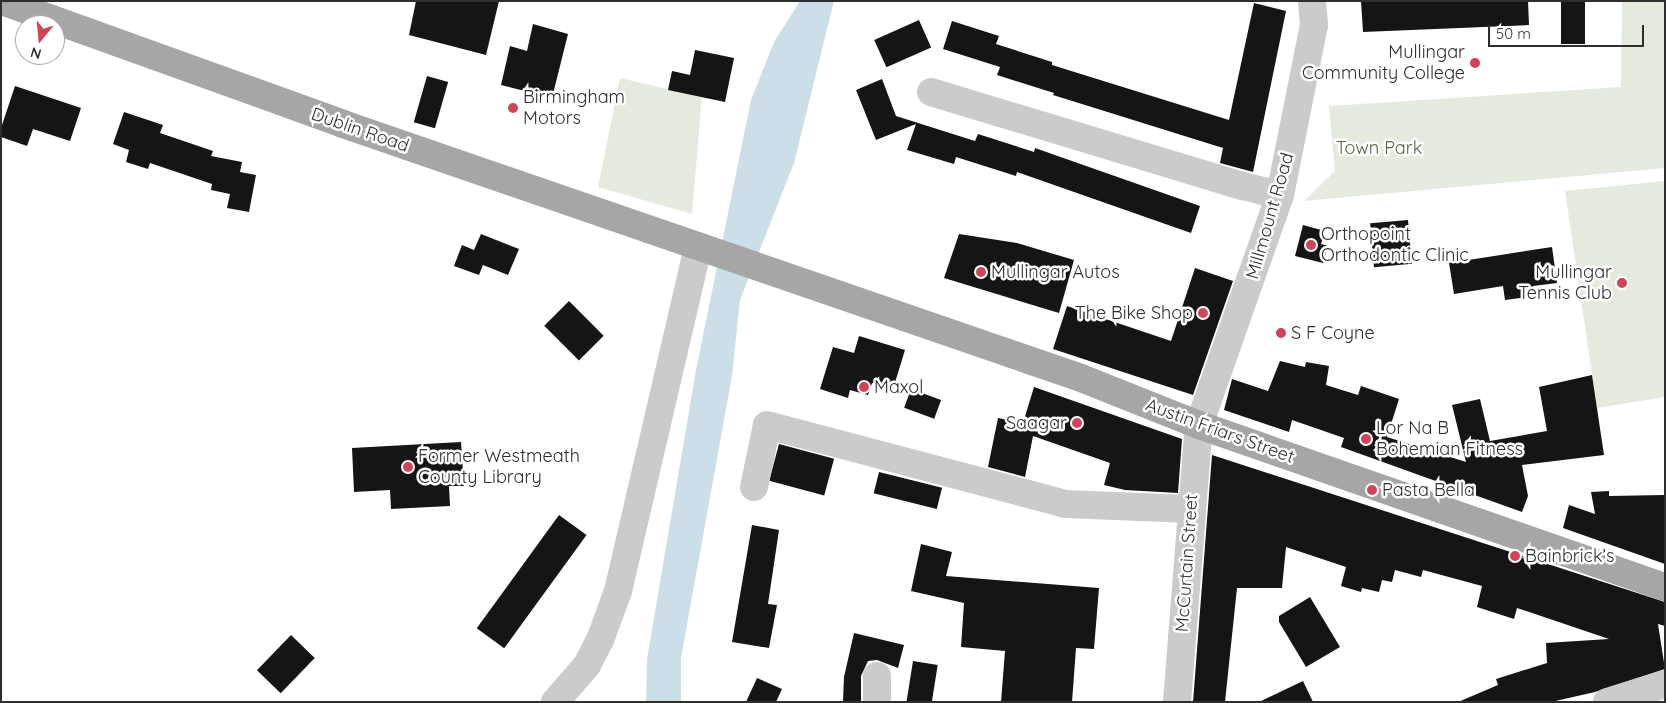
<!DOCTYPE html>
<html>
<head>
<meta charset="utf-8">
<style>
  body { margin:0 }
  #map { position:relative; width:1666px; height:703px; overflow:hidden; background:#fff; font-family:Quicksand,sans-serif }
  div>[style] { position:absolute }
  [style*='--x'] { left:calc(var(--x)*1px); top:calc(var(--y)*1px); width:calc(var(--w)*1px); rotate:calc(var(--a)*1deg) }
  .green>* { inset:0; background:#e5eade }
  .water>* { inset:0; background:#ccdfe8 }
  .building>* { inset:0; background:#151515; transform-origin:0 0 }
  .minor>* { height:28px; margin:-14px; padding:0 14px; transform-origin:14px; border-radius:14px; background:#cbcbcb }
  .major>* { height:28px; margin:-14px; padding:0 14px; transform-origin:14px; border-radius:14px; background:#a6a6a6 }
  .dots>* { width:14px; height:14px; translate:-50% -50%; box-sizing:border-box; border:2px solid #fff; border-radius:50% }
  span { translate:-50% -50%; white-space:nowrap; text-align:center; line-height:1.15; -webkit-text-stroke:5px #fff; paint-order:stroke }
  .poi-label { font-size:18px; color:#2e2e2e }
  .right { translate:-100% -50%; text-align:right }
  .left { translate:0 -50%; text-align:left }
  .street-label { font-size:18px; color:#2e2e2e }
  .park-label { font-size:18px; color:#556540 }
  .frame { position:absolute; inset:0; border:2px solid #2e2e2e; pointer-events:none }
  .north { position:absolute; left:15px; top:15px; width:50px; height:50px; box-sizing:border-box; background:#fff; border:1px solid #ababab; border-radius:50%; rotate:197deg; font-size:14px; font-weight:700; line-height:20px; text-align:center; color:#2e2e2e }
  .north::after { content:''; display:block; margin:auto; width:18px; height:22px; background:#d24359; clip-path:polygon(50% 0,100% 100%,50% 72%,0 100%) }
  .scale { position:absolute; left:1488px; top:25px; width:156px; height:22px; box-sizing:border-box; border:2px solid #2e2e2e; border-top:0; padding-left:6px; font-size:15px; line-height:18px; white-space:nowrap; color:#2e2e2e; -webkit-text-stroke:4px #fff; paint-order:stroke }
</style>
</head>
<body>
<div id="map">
  <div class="green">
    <div style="clip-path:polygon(1622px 1px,1665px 1px,1665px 168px,1304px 201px,1335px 171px,1329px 106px,1621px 87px)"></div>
    <div style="clip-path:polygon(620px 78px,702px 97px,692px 214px,598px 187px)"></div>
    <div style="clip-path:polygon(1665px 181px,1665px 397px,1597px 408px,1565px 191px)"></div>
  </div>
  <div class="water">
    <div style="clip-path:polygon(800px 1px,834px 1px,794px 163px,740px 300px,732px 376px,681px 658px,681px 702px,646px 702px,647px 659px,696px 370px,751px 100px,774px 42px)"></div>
  </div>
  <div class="building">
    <div style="clip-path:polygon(416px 1px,499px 1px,486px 55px,409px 35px)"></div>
    <div style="clip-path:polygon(1361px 1px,1528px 1px,1529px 25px,1363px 32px)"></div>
    <div style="left:1561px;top:1px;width:24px;height:43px"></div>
    <div style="clip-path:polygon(1254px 3px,1286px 11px,1253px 172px,1220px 163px,1223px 148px,1053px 95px,1054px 93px,997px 75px,1000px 67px,943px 49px,952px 21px,999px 36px,996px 44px,1052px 62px,1052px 65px,1229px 120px)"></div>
    <div style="left:919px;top:20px;width:30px;height:49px;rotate:66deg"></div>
    <div style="clip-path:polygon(533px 24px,568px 34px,552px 98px,501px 85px,510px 46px,527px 51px)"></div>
    <div style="clip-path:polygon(695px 50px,734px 58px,725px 102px,668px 90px,672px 71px,690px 75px)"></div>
    <div style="left:427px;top:76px;width:22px;height:48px;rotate:16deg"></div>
    <div style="clip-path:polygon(882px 79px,896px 116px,975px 141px,978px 134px,1034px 152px,1035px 148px,1200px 206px,1191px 233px,1017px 172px,1016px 176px,956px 157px,954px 164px,907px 150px,916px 124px,876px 140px,856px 90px)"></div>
    <div style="clip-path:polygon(15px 86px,81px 108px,70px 141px,33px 129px,27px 146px,1px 137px,1px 128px)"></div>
    <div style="clip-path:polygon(124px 112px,163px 125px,160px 133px,213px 151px,211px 156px,242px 162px,240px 172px,256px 175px,249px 212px,227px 208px,230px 194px,211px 190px,212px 184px,150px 163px,148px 169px,126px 162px,129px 150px,113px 144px)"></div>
    <div style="left:1408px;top:220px;width:44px;height:38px;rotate:85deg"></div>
    <div style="clip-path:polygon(1303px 225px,1325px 231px,1321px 244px,1328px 246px,1323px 263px,1295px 256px)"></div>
    <div style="clip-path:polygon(481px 234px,519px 249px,508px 275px,483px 265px,479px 275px,454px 266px,462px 245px,474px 250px)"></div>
    <div style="clip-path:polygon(959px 234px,1017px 243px,1074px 260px,1059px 313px,944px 278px)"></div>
    <div style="clip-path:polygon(1552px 247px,1557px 283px,1533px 286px,1535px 296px,1505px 300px,1503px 286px,1454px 294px,1449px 263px)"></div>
    <div style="clip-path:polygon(1195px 268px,1233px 281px,1193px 395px,1053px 349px,1067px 306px,1171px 341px)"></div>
    <div style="left:569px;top:301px;width:49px;height:35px;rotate:45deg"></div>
    <div style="clip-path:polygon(859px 336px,905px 350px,893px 389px,872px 383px,868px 395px,850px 390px,848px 398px,820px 389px,833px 347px,854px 353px)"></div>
    <div style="clip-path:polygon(1280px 361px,1305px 367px,1306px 362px,1329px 366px,1326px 385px,1358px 395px,1361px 386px,1399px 399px,1387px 437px,1466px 462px,1452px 405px,1480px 399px,1490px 441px,1547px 431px,1539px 387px,1592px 375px,1604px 455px,1522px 465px,1528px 496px,1522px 512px,1341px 447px,1344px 438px,1292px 420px,1289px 432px,1224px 410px,1232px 379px,1268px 391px)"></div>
    <div style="clip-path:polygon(1034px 387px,1182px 439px,1178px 493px,1125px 490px,1104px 485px,1110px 463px,1033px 436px,1025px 477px,988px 467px,998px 418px,1023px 423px)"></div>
    <div style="left:911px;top:389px;width:32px;height:20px;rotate:20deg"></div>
    <div style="clip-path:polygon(461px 442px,464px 486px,449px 486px,450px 506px,391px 509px,390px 490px,354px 492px,352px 448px)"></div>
    <div style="left:779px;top:444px;width:57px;height:38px;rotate:15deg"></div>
    <div style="clip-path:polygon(1212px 455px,1665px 602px,1665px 626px,1658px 624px,1665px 669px,1595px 692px,1551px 702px,1458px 702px,1498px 685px,1496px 679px,1547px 663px,1546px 643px,1609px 639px,1517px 608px,1514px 619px,1477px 607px,1482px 586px,1423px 570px,1421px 577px,1395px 570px,1392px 582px,1382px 580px,1379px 592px,1362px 588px,1361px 592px,1341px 586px,1346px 567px,1286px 547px,1282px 588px,1237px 588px,1225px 702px,1193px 702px)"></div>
    <div style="left:879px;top:472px;width:65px;height:22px;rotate:14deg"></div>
    <div style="clip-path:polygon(1609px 491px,1609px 496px,1665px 495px,1665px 564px,1563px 528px,1569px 505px,1595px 514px,1591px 492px)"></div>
    <div style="left:559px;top:515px;width:34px;height:140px;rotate:36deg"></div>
    <div style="clip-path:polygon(752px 525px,779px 530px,768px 604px,777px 605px,769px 648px,732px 642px)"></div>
    <div style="clip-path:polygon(921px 544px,952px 552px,946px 576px,1099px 588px,1094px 649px,1076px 648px,1072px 702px,1001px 702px,1005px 651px,961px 647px,964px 603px,911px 591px)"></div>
    <div style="clip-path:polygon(1310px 597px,1340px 647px,1306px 667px,1279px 622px,1279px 616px)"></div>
    <div style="clip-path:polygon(854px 633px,904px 645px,898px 668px,877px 660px,868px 661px,861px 676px,861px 702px,843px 702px,844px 677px)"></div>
    <div style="left:291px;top:635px;width:33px;height:49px;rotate:44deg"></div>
    <div style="left:913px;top:661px;width:25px;height:42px;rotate:9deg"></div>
    <div style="clip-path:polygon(757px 678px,782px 689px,776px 702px,746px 702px)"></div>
    <div style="clip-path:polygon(1303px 681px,1313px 702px,1259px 702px)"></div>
  </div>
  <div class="minor">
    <div style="--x:931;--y:92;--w:326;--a:16.8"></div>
    <div style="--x:1243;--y:186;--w:38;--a:14"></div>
    <div style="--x:754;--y:487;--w:63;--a:-78.2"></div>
    <div style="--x:767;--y:425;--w:308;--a:14.8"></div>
    <div style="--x:1065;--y:504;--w:125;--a:2.3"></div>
    <div style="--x:555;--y:702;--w:49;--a:-49.1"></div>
    <div style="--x:587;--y:665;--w:28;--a:-63"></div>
    <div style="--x:600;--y:640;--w:52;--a:-69.8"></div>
    <div style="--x:618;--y:591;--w:354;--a:-76.9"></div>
    <div style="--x:877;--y:702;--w:26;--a:-90"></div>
    <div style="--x:1177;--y:702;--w:278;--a:-85.5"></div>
    <div style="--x:1199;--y:425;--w:244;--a:-70.6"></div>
    <div style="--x:1280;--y:195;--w:173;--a:-78.7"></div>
    <div style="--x:1314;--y:25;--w:24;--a:-95"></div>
    <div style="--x:1607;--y:702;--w:61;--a:-17.2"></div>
  </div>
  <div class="major">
    <div style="--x:2;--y:1;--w:363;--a:19.8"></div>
    <div style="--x:343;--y:124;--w:780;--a:18.99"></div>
    <div style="--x:1081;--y:378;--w:127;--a:21.7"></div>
    <div style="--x:1199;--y:425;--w:493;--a:19.2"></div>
  </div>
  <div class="dots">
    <div style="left:1475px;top:63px;background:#d24359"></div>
    <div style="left:513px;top:108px;background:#d24359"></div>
    <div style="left:1311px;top:245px;background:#d24359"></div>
    <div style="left:981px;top:272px;background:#d24359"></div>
    <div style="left:1622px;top:283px;background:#d24359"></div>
    <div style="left:1203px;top:313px;background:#d24359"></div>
    <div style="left:1281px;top:333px;background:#d24359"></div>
    <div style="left:864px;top:387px;background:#d24359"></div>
    <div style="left:1077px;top:423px;background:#d24359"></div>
    <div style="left:1366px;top:439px;background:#d24359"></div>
    <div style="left:408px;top:467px;background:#d24359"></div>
    <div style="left:1372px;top:490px;background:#d24359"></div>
    <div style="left:1515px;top:556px;background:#d24359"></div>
  </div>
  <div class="poi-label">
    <span class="right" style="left:1465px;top:63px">Mullingar<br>Community College</span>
    <span class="left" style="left:523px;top:108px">Birmingham<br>Motors</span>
    <span class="left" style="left:1321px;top:245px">Orthopoint<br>Orthodontic Clinic</span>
    <span class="left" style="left:991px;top:272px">Mullingar Autos</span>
    <span class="right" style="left:1612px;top:283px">Mullingar<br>Tennis Club</span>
    <span class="right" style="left:1193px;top:313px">The Bike Shop</span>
    <span class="left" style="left:1291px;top:333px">S F Coyne</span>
    <span class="left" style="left:874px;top:387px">Maxol</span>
    <span class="right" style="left:1067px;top:423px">Saagar</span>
    <span class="left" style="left:1376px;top:439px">Lor Na B<br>Bohemian Fitness</span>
    <span class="left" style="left:418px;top:467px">Former Westmeath<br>County Library</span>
    <span class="left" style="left:1382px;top:490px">Pasta Bella</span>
    <span class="left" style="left:1525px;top:556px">Bainbrick’s</span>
  </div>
  <div class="street-label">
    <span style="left:360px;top:130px;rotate:19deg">Dublin Road</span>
    <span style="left:1270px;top:216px;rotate:-74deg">Millmount Road</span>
    <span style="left:1220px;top:431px;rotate:20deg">Austin Friars Street</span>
    <span style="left:1187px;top:563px;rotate:-86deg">McCurtain Street</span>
  </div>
  <div class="park-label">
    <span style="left:1379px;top:148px">Town Park</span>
  </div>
  <div class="frame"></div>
  <div class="north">N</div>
  <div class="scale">50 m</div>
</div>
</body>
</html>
